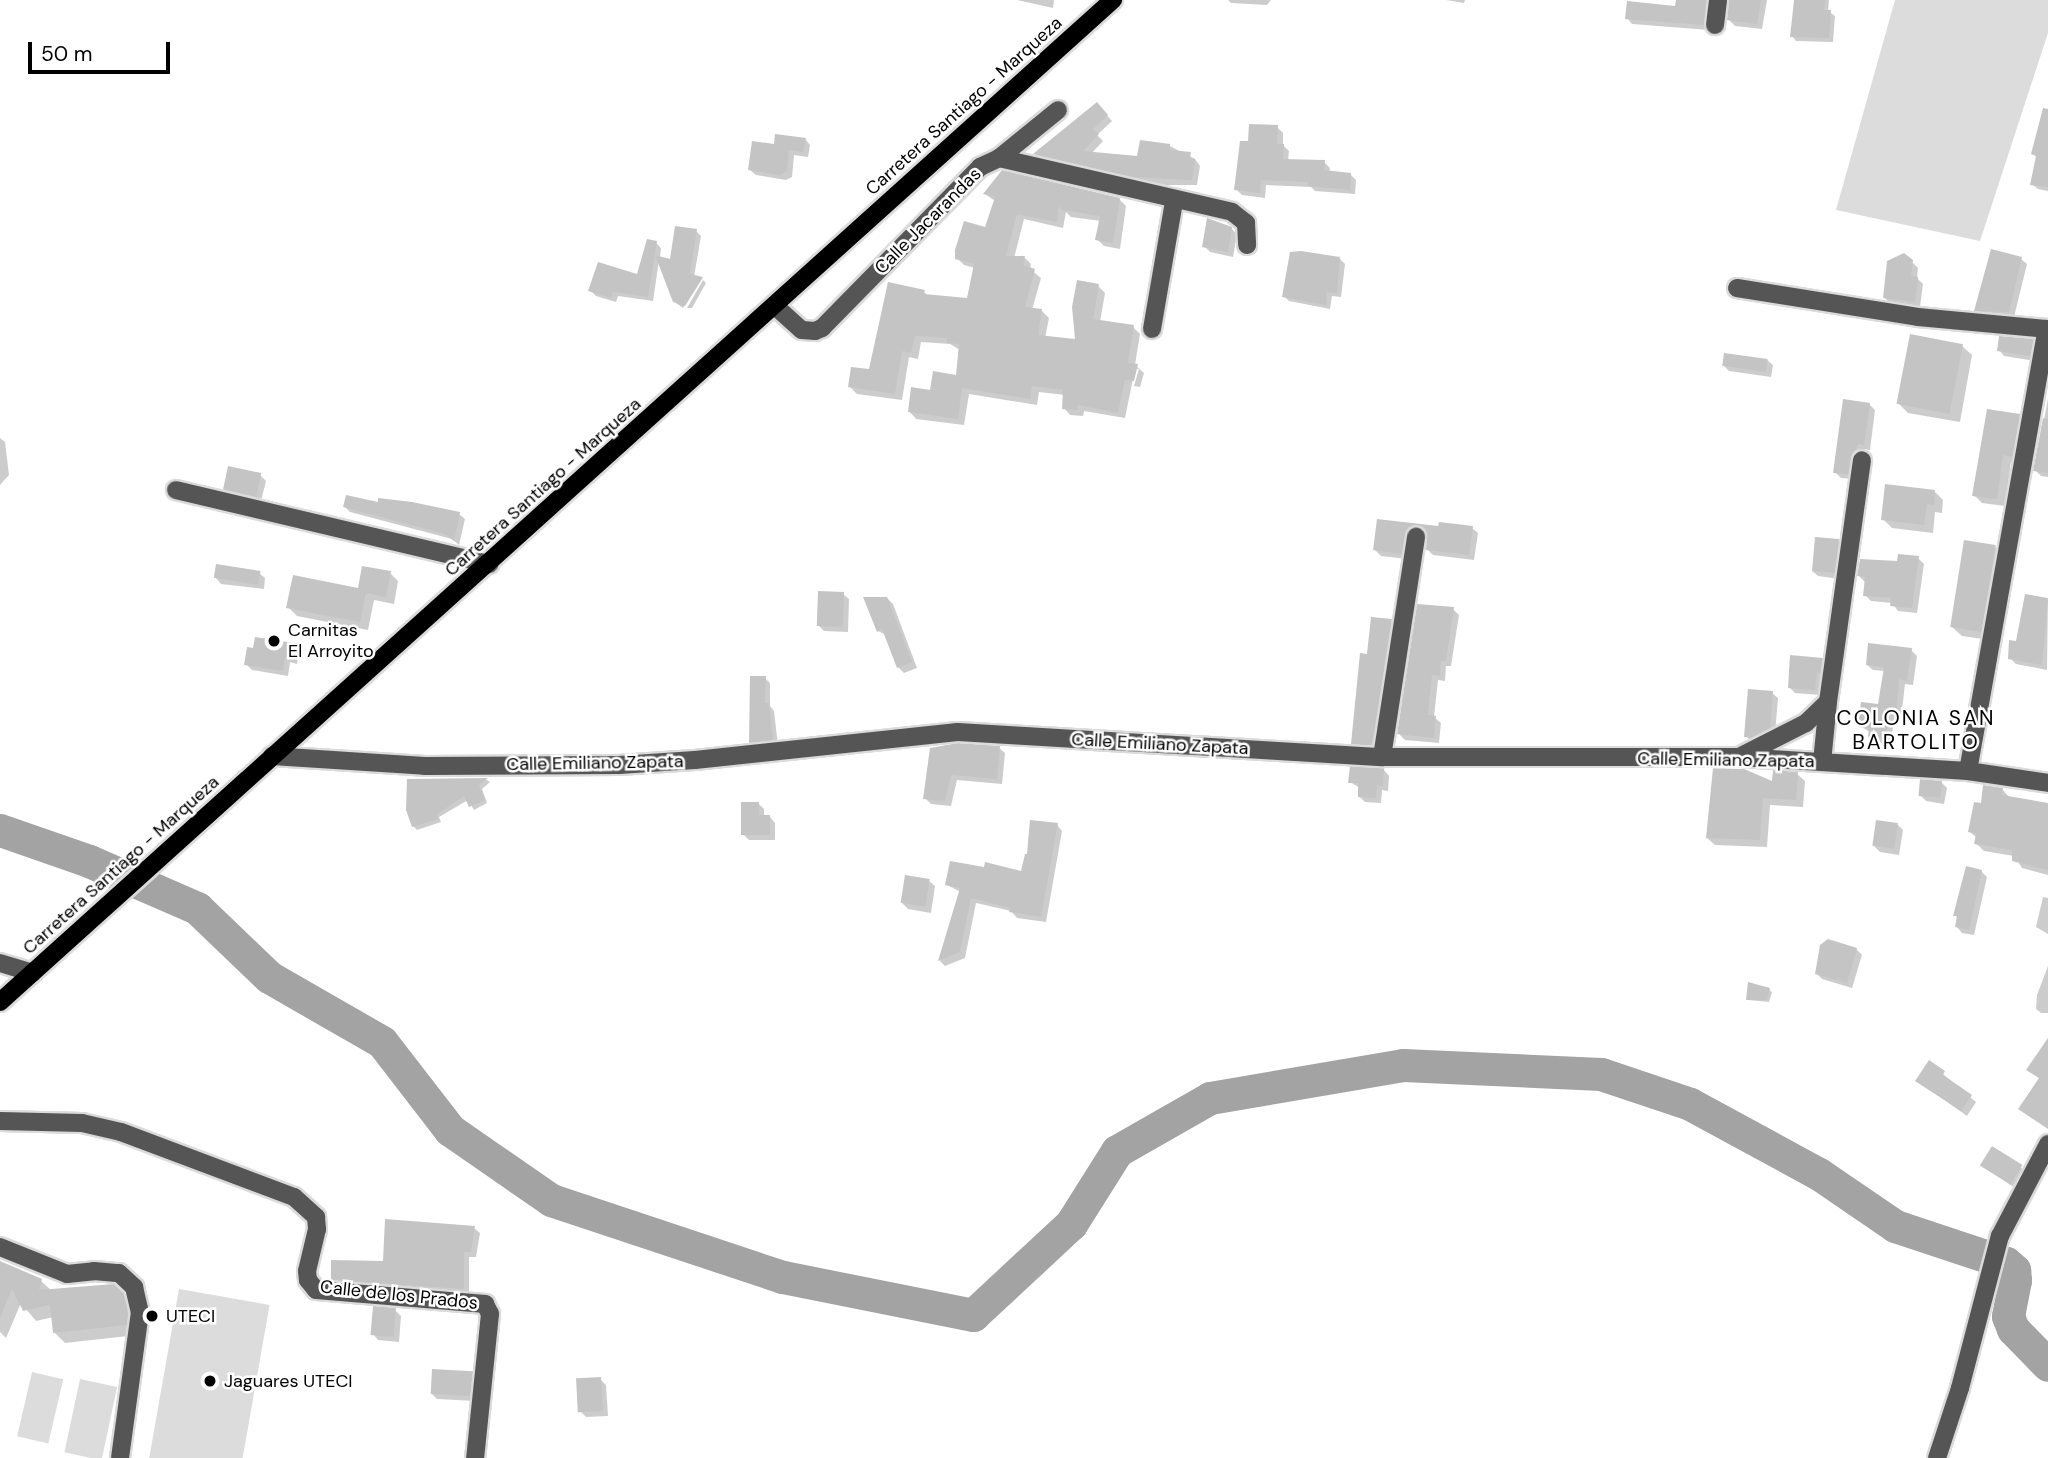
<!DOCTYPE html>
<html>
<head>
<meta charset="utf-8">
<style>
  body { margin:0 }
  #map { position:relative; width:2048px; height:1458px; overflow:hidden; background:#fff; font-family:"DM Sans",sans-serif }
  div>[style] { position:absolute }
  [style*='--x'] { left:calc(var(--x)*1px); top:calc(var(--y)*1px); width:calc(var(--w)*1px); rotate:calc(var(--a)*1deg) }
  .green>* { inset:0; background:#dcdcdc; transform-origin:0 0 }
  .shadow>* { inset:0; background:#0003; transform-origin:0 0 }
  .river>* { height:33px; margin:-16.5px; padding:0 16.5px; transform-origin:16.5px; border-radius:16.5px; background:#a3a3a3 }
  .building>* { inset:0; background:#c4c4c4; transform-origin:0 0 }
  .roads { filter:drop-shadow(2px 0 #dbdbdb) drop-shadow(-2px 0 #dbdbdb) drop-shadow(0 2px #dbdbdb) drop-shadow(0 -2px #dbdbdb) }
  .minor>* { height:18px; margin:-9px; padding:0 9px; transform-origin:9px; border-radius:9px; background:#555 }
  .major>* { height:18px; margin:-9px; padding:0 9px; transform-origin:9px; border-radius:9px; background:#000 }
  .dots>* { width:19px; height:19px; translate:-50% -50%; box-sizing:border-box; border:4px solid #fff; border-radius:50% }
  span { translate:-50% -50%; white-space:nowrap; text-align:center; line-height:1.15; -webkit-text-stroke:5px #fff; paint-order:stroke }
  .street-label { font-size:18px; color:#000 }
  .poi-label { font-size:18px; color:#000 }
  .left { translate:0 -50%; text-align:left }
  .quarter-label { font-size:21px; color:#000; letter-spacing:2px }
  .scale { position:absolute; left:28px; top:42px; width:142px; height:32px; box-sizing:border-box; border:4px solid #000; border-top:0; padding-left:9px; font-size:21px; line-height:24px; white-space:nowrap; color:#000; -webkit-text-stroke:5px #fff; paint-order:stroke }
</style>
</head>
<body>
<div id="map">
  <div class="green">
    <div style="clip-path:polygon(1895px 0,2048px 0,2048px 33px,1980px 241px,1836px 210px)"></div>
    <div style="left:179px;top:1289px;width:92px;height:172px;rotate:10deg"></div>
    <div style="left:32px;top:1372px;width:32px;height:66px;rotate:13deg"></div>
    <div style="left:80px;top:1379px;width:38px;height:75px;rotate:12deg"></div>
  </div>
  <div class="shadow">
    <div style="clip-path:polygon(1017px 0,1054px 0,1053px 8px)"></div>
    <div style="clip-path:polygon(1228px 0,1271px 0,1267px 5px,1231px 3px)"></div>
    <div style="clip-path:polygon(1446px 0,1465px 0,1464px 3px)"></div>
    <div style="clip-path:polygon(1677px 0,1714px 0,1709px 30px,1632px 24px,1627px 18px,1677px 7px)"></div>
    <div style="clip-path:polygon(1730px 0,1767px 0,1762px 29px,1735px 26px,1729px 20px)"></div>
    <div style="clip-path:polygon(1796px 0,1829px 0,1828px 11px,1835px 16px,1833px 42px,1796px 41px,1792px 36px)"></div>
    <div style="clip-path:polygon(1097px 104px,1112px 121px,1097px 135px,1103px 141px,1091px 154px,1139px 158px,1170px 146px,1195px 159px,1200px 166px,1197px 185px,1166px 185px,1040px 159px,1036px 154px)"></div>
    <div style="clip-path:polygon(1277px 127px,1283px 133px,1283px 145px,1289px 151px,1288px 161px,1324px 162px,1330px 168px,1329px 173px,1351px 175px,1356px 180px,1355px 194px,1315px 191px,1311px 187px,1266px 185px,1265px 198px,1242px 195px,1236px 189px,1250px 143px)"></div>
    <div style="clip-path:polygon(2048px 132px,2048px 191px,2038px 189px,2032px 184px,2038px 158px,2033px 154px)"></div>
    <div style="clip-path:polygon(805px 139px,810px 145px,808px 157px,794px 155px,792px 177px,786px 180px,756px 175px,750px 170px,775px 146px)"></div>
    <div style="clip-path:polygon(985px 194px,1119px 199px,1126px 206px,1120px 249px,1104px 246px,1097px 239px,1101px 221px,1071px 217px,1066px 212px,1063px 228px,1024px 219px,1014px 258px,1025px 258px,1031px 264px,1030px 269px,1041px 278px,1032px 310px,1042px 311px,1049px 318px,1045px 338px,1077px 341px,1098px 286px,1105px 293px,1100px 322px,1133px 327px,1140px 334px,1135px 365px,1144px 373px,1140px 387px,1134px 386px,1139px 369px,1135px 369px,1125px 418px,1084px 411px,1083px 416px,1070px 415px,1064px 408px,1065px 395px,1039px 392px,1037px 405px,969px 394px,964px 425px,916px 419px,910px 412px,932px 392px,957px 377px,960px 350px,950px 344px,921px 342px,918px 359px,909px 357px,902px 400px,857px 394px,850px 387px,870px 371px,924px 292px,928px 296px,969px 300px,975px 268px,964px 265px,957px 258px,986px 229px,995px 201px)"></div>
    <div style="clip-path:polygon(1231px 228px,1237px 234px,1233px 257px,1210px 252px,1204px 246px)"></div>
    <div style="clip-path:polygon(696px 231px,701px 236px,694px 277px,702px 279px,683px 308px,676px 303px,659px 260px,653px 301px,618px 296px,616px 302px,596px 296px,590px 290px,638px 277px,656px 243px,661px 248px,660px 258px,671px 261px)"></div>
    <div style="clip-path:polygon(1340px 259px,1345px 264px,1341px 297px,1332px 296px,1330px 309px,1289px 301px,1284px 296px)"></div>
    <div style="clip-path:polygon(2021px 259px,2027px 264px,2014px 317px,1981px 316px,1976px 310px)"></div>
    <div style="clip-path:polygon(1912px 262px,1918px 268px,1917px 278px,1923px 284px,1920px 307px,1890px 303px,1885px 298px)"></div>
    <div style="clip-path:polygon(703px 280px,706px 283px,692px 308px,687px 308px)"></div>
    <div style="clip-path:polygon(2033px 341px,2039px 347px,2036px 361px,2004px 356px,1999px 350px)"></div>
    <div style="clip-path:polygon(1962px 346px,1972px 355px,1960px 422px,1908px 413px,1899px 404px)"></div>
    <div style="clip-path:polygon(1767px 360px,1773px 365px,1771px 377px,1729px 371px,1724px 366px)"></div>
    <div style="clip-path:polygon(2048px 398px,2048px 477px,2041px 476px,2035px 470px)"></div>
    <div style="clip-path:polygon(1869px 404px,1875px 410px,1870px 450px,1864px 449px,1856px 464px,1854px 479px,1841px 478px,1835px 472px)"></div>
    <div style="clip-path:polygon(2019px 416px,2027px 424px,2020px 464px,2011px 462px,2005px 506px,1982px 503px,1974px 495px)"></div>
    <div style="clip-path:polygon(0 438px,5px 442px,9px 475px,0 485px)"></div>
    <div style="clip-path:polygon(260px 475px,266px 481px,261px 501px,231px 494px,225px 489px)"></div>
    <div style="clip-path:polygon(1935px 492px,1943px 500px,1942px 513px,1935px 512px,1933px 533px,1892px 528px,1883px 519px)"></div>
    <div style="clip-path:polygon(380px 504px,459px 514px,465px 519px,459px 545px,452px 539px,350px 512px,344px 506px)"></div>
    <div style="clip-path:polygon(1379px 520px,1440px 528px,1472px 528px,1478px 533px,1474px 560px,1433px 555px,1427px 549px,1428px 534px,1424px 531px,1412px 536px,1407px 559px,1381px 556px,1375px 550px)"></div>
    <div style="clip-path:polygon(1839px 541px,1844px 547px,1840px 579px,1818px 576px,1812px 571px)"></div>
    <div style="clip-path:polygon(1995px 547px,2004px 556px,1990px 640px,1962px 636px,1952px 627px)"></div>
    <div style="clip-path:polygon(1918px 558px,1924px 564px,1917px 613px,1898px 611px,1892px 603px,1871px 601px,1865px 595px,1865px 582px,1859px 576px)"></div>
    <div style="clip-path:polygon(259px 573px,265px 578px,264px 589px,221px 584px,216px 578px)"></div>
    <div style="clip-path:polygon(390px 573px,398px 581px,394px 604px,374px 600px,368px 630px,297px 616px,288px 607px,359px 590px)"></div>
    <div style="clip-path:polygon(843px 594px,849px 599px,848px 632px,824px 631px,818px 625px)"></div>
    <div style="clip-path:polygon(2026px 596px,2048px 600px,2047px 670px,2016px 664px,2010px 658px,2018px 643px)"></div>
    <div style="clip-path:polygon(887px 598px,893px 604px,917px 668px,904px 673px,898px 667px,886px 635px,878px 631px)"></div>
    <div style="clip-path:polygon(1453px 609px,1459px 615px,1451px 666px,1446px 666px,1445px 681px,1438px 680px,1434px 717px,1441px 723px,1439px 743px,1405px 740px,1399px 734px)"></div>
    <div style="clip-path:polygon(1391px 621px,1397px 627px,1376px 750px,1359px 749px,1353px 743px,1368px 656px)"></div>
    <div style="clip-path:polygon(293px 644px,299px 650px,297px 664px,290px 662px,288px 676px,252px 670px,246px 664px)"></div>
    <div style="clip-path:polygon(1911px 650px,1917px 656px,1913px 685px,1905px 684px,1901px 719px,1894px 718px,1891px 744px,1875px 742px,1870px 732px,1860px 726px,1880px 706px,1885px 671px,1873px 670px,1867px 665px)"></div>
    <div style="clip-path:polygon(1822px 659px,1828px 665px,1826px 678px,1822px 677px,1820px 695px,1795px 693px,1789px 687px)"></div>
    <div style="clip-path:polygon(765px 678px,770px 683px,770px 706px,774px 711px,778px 745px,756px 747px,751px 742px)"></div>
    <div style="clip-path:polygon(1772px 693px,1778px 698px,1775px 734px,1752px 742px,1746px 736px)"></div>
    <div style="clip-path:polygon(999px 748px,1005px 753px,1002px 784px,957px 780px,951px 806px,931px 804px,925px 798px,932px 749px)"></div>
    <div style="clip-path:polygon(1384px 770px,1389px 776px,1388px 791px,1382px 790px,1381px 803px,1365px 802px,1359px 796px,1360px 788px,1350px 782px)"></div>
    <div style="clip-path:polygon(1797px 774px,1805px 781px,1803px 807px,1770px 805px,1767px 847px,1715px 845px,1707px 838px,1774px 783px)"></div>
    <div style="clip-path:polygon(487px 780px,490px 782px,482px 789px,487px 803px,474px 810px,468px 800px,439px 817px,441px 822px,417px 830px,413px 826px,409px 781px)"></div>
    <div style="clip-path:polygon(1941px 782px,1947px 788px,1944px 804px,1926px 801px,1920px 795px)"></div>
    <div style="clip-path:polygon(2002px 789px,2010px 798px,2048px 805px,2048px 875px,2022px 868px,2014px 856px,1984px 851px,1976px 843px,1977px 838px,1970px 832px,1982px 805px)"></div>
    <div style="clip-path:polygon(758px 803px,764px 809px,764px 817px,770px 817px,775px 823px,775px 840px,749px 840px,743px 834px)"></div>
    <div style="clip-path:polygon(1897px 824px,1903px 830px,1899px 855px,1880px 852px,1874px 846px)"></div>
    <div style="clip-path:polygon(1057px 825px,1062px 831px,1046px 922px,1017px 918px,1011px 911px,976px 903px,965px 958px,945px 966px,940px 961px,961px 892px,947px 885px,1022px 873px)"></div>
    <div style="clip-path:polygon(1981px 871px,1987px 877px,1974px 935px,1962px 933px,1957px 927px,1958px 918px,1955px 915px)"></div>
    <div style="clip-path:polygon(929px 881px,935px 886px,931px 913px,908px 909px,902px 903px)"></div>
    <div style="clip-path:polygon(2043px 897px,2048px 898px,2048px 934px,2036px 927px)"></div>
    <div style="clip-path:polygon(1822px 946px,1856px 949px,1862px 955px,1852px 988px,1822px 979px,1816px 973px)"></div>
    <div style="clip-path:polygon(2048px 966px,2048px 1013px,2041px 1013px,2036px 1009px,2037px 995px)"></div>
    <div style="clip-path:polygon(1769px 990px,1772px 992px,1769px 1002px,1748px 1000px)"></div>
    <div style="clip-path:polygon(1930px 1063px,1976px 1102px,1967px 1116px,1918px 1081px)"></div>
    <div style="left:1993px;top:1149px;width:41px;height:20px;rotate:34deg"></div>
    <div style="clip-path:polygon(474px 1228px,480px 1233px,476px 1257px,469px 1257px,469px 1294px,338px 1285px,333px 1279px)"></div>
    <div style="clip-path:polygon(0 1263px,41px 1281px,52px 1291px,114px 1286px,134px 1306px,137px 1335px,65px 1343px,54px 1332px,53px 1317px,36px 1321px,21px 1303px,6px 1338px,0 1332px)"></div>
    <div style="clip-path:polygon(395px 1310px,401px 1316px,399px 1342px,378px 1340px,373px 1334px)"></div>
    <div style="clip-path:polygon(472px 1372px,478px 1378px,475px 1401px,437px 1399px,431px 1393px)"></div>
    <div style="clip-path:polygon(600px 1379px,606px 1385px,608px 1416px,586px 1417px,580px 1411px)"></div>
  </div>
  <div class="river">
    <div style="--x:0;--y:830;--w:94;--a:19.2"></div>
    <div style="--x:89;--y:861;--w:118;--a:23.5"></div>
    <div style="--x:197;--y:908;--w:100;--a:43.8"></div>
    <div style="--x:269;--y:977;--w:130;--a:29.9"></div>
    <div style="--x:382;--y:1042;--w:111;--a:52.3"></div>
    <div style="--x:450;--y:1130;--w:123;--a:34.7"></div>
    <div style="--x:551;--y:1200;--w:244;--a:18.4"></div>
    <div style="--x:783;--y:1277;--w:194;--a:11.3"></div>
    <div style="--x:973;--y:1315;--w:134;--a:-42.9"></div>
    <div style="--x:1071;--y:1224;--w:86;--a:-57.8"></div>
    <div style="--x:1117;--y:1151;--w:107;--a:-29.7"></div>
    <div style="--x:1210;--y:1098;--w:196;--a:-9.7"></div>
    <div style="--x:1403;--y:1065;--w:198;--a:2.6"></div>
    <div style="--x:1601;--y:1074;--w:94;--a:18.6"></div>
    <div style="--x:1690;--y:1104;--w:147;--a:28.5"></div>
    <div style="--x:1819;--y:1174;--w:92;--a:34.4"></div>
    <div style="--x:1895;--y:1226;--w:117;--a:18.4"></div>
    <div style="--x:2006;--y:1263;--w:11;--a:41"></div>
    <div style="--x:2014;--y:1270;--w:10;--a:84"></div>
    <div style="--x:2015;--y:1280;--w:37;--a:101"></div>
    <div style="--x:2008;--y:1316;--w:14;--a:69"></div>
    <div style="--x:2013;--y:1329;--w:50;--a:45.8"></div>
  </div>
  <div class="building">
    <div style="clip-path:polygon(1676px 0,1707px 0,1704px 25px,1625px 19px,1627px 1px,1675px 6px)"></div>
    <div style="clip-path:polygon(1729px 0,1761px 0,1757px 24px,1727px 20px)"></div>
    <div style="clip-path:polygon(1794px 0,1825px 0,1824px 10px,1831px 10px,1829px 38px,1790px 37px)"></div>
    <div style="clip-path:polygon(1097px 102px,1108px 115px,1093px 129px,1099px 134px,1083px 151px,1137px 156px,1140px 140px,1170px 144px,1170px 150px,1191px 152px,1190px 158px,1195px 159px,1192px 180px,1133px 177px,1033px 154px)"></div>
    <div style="clip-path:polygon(2043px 108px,2048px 109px,2048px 187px,2030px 185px,2036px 156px,2031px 154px)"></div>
    <div style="clip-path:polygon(1249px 124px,1278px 125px,1277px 144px,1284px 144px,1283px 159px,1325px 160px,1324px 170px,1351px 173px,1350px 190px,1308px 186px,1308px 182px,1261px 180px,1260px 193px,1234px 190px,1240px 141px,1248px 141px)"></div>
    <div style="clip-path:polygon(775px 134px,806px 138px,803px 152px,789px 150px,787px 171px,780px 175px,748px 170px,752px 141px,774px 144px)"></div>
    <div style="clip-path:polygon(1002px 170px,1120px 198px,1113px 243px,1095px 240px,1100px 216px,1062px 210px,1059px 206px,1057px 222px,1017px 214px,1006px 256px,1025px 256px,1023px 265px,1035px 269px,1025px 307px,1042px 309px,1038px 335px,1075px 339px,1072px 307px,1077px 280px,1099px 284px,1093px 319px,1134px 325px,1128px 363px,1138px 364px,1134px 381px,1125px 380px,1118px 413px,1078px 405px,1077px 410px,1062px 409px,1063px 390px,1032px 386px,1030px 399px,962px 388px,958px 419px,908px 412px,911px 387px,930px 390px,933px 371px,956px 375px,959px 344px,947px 343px,947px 338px,915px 336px,911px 353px,902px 351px,895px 394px,848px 387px,851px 367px,869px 369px,888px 282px,925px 290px,924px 294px,967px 298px,974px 264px,955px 259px,955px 250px,964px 221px,985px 227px,995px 197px,983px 194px)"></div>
    <div style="clip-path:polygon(1207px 218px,1232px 227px,1228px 252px,1202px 247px)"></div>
    <div style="clip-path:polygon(675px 226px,697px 229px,690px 274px,703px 277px,685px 306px,673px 302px,655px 255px,670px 259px)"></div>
    <div style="clip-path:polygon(647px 239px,657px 241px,648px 297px,613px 292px,611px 298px,588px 291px,598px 262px,637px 274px)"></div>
    <div style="clip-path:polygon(1991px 249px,2022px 257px,2009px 312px,1974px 311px)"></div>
    <div style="clip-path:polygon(1301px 251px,1340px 257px,1337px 293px,1327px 292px,1326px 305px,1282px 297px,1290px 252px)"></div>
    <div style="clip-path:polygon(1904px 253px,1913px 260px,1911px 276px,1918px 277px,1915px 302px,1883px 298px,1887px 261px)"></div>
    <div style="left:1910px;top:334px;width:54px;height:71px;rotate:11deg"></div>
    <div style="clip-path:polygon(1999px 336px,2034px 339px,2031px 356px,1997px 351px)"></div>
    <div style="left:1724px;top:353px;width:44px;height:13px;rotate:8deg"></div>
    <div style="clip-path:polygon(1843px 399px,1870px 403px,1864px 445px,1858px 444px,1853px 454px,1848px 474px,1833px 473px)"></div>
    <div style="clip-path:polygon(1987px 409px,2020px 414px,2013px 457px,2003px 455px,1997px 499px,1972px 496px)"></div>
    <div style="clip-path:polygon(2043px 418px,2048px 419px,2048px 473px,2033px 471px)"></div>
    <div style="left:228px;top:466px;width:34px;height:24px;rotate:12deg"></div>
    <div style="clip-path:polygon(1885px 484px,1935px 490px,1934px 505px,1927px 504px,1924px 525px,1881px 520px)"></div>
    <div style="clip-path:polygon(346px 495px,378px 502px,378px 498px,412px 502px,460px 512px,454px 541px,445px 534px,343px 507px)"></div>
    <div style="clip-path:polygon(1377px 519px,1438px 526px,1439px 522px,1473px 526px,1469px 555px,1426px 550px,1427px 534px,1417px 526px,1407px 530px,1402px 554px,1373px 550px)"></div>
    <div style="left:1815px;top:537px;width:24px;height:34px;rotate:5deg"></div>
    <div style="left:1964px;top:540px;width:32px;height:88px;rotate:9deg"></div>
    <div style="clip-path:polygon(1898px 554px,1919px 556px,1912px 608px,1890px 606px,1891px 598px,1863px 596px,1865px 577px,1857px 576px,1860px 559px,1897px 561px)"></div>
    <div style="left:216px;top:564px;width:45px;height:14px;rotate:9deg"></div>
    <div style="clip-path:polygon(362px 566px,391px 571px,386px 597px,366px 593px,360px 622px,286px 608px,293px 575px,358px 588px)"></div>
    <div style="left:818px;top:591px;width:26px;height:35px;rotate:2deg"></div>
    <div style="clip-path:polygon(2025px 594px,2048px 598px,2042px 665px,2008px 659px,2009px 640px,2016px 641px)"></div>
    <div style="clip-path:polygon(863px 597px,887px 597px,912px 662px,897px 668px,882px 629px,877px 632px)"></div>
    <div style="clip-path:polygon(1417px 604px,1454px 607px,1446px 661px,1441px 661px,1440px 676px,1432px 675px,1428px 715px,1436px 716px,1434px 738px,1397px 734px)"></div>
    <div style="clip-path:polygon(1371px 617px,1392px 619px,1374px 732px,1371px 745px,1351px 744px,1360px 653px,1367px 654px)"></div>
    <div style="clip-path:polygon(255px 637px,294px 643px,292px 659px,285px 657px,283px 671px,244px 665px,247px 647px,253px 648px)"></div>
    <div style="clip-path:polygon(1868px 643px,1912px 648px,1907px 681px,1899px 679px,1896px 714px,1889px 713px,1886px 739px,1868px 737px,1869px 728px,1858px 727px,1861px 702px,1878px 704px,1884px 667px,1866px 665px)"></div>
    <div style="clip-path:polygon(1790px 655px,1823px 658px,1821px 673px,1817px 672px,1815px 690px,1788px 688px)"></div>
    <div style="clip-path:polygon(750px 676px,766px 676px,765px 703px,769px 703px,773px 740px,749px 743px)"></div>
    <div style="clip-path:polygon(1748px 689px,1773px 691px,1770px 729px,1752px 738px,1744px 737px)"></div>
    <div style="clip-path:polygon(958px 743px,1000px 746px,997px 779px,951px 775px,945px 801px,923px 799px,930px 748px)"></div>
    <div style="clip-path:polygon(1350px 766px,1384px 768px,1383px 786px,1377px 785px,1376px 798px,1358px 797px,1358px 783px,1348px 783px)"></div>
    <div style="clip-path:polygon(1713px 768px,1744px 769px,1772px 781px,1773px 770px,1798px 772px,1796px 800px,1763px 798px,1760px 840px,1706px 838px)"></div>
    <div style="clip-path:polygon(488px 778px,479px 785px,485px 800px,469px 807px,464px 796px,437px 814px,438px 819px,412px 827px,406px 810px,407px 779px)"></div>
    <div style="left:1920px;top:779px;width:22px;height:17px;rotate:5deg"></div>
    <div style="clip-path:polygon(1983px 785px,2003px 788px,2002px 795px,2048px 803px,2048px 870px,2012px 861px,2012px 850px,1974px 844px,1976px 834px,1968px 832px,1974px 802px,1981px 803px)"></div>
    <div style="clip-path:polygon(741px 802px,759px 802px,759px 815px,770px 815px,770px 835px,741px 835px)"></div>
    <div style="clip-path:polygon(1030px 820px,1058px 823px,1041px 917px,1009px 912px,1010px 908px,971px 898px,960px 952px,938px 961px,960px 888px,945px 885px,950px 861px,984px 867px,985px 862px,1021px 871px,1025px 854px,1027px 854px)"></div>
    <div style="left:1876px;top:820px;width:22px;height:26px;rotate:8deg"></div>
    <div style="clip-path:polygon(1966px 866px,1982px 870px,1969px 930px,1955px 927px,1957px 916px,1953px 916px)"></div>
    <div style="left:905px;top:875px;width:25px;height:28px;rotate:9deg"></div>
    <div style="clip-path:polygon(1828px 939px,1857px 948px,1847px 983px,1815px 974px,1820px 945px)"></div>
    <div style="clip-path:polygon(1748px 982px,1770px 988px,1767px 1000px,1746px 1000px)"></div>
    <div style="clip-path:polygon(2048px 1038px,2048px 1129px,2018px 1109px,2039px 1078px,2026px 1070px)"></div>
    <div style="clip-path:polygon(1929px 1060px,1945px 1071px,1943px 1075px,1972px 1095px,1961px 1111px,1915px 1081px)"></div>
    <div style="left:1992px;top:1146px;width:36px;height:23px;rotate:32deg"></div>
    <div style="clip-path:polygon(385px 1219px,475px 1226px,471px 1252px,464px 1252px,464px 1289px,331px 1280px,331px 1260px,383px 1261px)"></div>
    <div style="clip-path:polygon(0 1261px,42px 1279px,39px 1290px,114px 1284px,124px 1293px,128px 1313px,127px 1325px,53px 1333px,50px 1305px,23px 1311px,12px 1289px,0 1318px)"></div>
    <div style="left:373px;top:1306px;width:23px;height:29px;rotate:5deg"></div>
    <div style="left:432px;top:1369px;width:41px;height:25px;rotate:3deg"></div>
    <div style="left:601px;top:1377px;width:34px;height:25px;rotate:87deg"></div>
  </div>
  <div class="roads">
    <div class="minor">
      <div style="--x:1715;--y:25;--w:25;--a:-83"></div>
      <div style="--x:999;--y:158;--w:76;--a:-39.1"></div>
      <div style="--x:1737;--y:288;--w:183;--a:9.1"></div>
      <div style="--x:1918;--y:317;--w:131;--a:5.3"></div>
      <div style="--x:775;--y:306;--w:36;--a:42"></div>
      <div style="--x:802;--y:330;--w:13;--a:4"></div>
      <div style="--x:815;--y:331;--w:8;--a:-23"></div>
      <div style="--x:822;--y:328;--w:226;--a:-45.5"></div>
      <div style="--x:980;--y:167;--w:21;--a:-25"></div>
      <div style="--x:999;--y:158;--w:239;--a:13"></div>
      <div style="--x:1232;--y:212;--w:18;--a:38"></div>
      <div style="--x:1246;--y:223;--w:22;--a:87"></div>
      <div style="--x:1152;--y:329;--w:130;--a:-80.2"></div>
      <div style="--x:176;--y:490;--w:322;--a:13.3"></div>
      <div style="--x:272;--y:756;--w:153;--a:3.7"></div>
      <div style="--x:425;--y:766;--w:194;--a:-0.3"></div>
      <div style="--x:619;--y:765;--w:76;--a:-3.8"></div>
      <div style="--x:695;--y:760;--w:264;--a:-6.1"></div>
      <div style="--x:958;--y:732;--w:425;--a:3.4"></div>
      <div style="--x:1382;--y:757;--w:357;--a:0"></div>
      <div style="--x:1739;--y:757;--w:229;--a:3.5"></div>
      <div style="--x:1968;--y:771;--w:81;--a:8.5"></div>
      <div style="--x:1382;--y:757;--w:223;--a:-81.2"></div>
      <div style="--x:1739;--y:757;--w:75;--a:-26.9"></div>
      <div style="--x:1806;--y:723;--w:30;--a:-44"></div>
      <div style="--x:1828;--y:702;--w:244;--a:-82"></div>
      <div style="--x:1822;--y:762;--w:60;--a:-84.3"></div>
      <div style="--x:1968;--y:771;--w:449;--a:-79.9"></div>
      <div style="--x:0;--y:963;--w:34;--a:17"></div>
      <div style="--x:0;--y:1121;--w:82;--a:1.4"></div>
      <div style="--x:82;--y:1123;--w:40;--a:13"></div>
      <div style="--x:121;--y:1132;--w:185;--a:20.6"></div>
      <div style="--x:294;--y:1197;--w:30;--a:42"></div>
      <div style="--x:316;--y:1217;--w:12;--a:85"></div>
      <div style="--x:317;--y:1229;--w:43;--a:103.4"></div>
      <div style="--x:307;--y:1271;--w:9;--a:84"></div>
      <div style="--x:308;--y:1280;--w:13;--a:51"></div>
      <div style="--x:316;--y:1290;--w:170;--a:4.7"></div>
      <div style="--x:485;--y:1304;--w:11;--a:63"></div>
      <div style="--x:490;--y:1314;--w:145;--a:95.9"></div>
      <div style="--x:0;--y:1247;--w:72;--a:21.9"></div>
      <div style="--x:67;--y:1274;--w:27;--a:-6"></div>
      <div style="--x:94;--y:1271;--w:25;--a:5"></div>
      <div style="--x:119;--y:1273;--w:21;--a:43"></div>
      <div style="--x:134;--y:1287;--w:26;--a:77"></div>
      <div style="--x:140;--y:1312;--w:147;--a:97.8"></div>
      <div style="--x:1937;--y:1458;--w:74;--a:-71.8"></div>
      <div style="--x:1960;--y:1388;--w:157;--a:-75.3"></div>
      <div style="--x:2000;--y:1236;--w:104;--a:-62.4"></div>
    </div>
    <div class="major">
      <div style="--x:0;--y:1002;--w:1498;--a:-42"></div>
    </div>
  </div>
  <div class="dots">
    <div style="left:274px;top:641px;background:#000"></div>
    <div style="left:152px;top:1316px;background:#000"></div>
    <div style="left:210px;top:1381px;background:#000"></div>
  </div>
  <div class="street-label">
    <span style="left:964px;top:106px;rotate:-42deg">Carretera Santiago - Marqueza</span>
    <span style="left:928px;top:221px;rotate:-45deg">Calle Jacarandas</span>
    <span style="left:543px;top:487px;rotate:-42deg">Carretera Santiago - Marqueza</span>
    <span style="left:1160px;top:744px;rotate:3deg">Calle Emiliano Zapata</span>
    <span style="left:1726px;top:760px;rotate:1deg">Calle Emiliano Zapata</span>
    <span style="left:595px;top:763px;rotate:-1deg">Calle Emiliano Zapata</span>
    <span style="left:121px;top:865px;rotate:-42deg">Carretera Santiago - Marqueza</span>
    <span style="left:399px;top:1295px;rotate:6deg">Calle de los Prados</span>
  </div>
  <div class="poi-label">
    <span class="left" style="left:288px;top:641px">Carnitas<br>El Arroyito</span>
    <span class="left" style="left:166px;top:1316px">UTECI</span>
    <span class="left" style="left:224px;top:1381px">Jaguares UTECI</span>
  </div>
  <div class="quarter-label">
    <span style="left:1916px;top:730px">COLONIA SAN<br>BARTOLITO</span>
  </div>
  <div class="scale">50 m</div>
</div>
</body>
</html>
